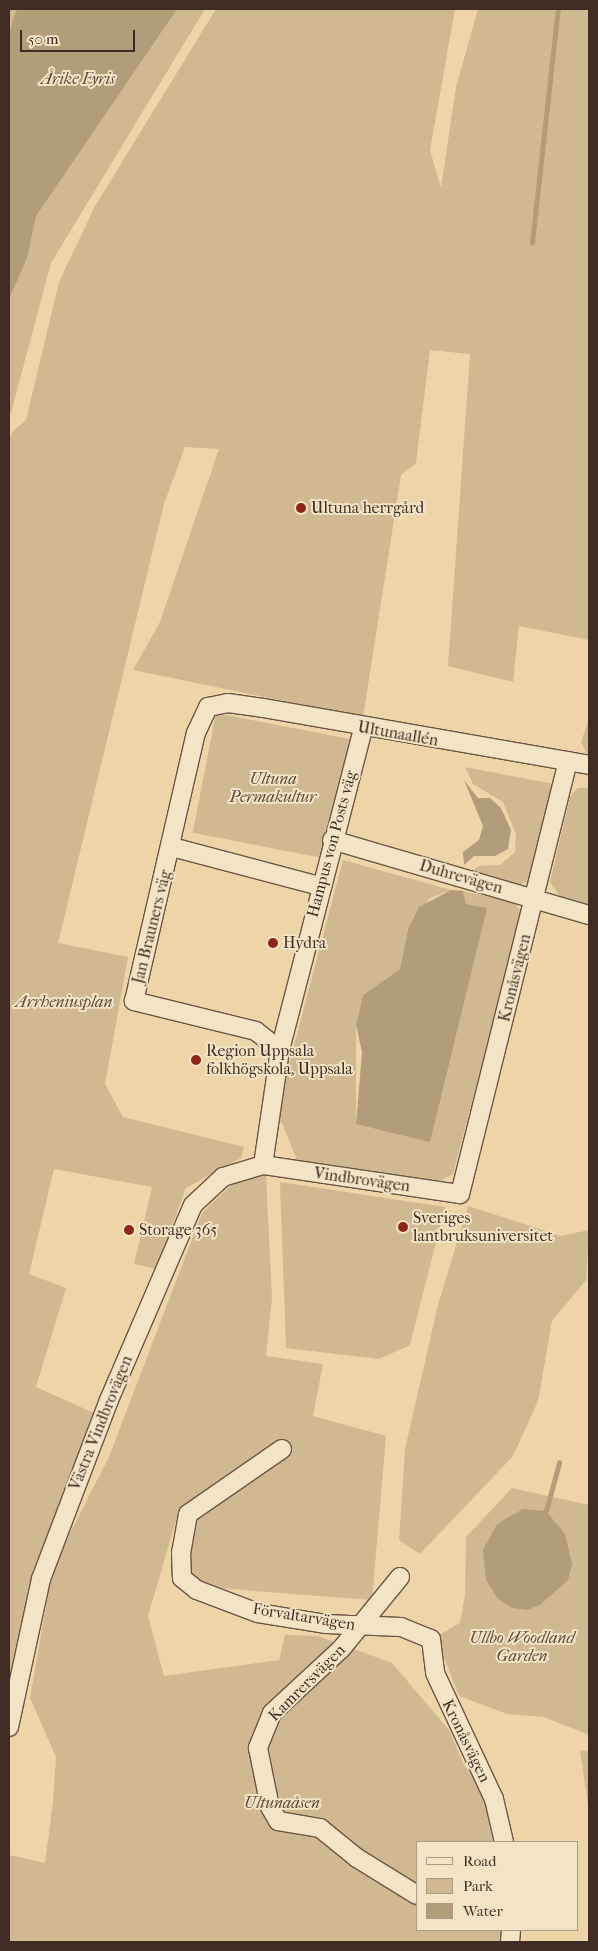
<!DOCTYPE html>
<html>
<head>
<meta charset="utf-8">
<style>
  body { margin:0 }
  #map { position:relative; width:598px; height:1951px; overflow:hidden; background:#edd5a7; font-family:"IM FELL French Canon",serif }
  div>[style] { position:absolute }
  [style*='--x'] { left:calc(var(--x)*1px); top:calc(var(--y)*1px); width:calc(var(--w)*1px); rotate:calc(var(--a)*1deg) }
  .green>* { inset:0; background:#d0b891; transform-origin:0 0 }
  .water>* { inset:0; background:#b39c7a }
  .stream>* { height:4.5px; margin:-2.25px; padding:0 2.25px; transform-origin:2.25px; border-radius:2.25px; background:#b39c7a }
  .roads { filter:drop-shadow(1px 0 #6c5645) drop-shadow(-1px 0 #6c5645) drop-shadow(0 1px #6c5645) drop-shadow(0 -1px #6c5645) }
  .street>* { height:18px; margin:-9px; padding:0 9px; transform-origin:9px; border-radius:9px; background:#f3e4c6 }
  .dots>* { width:14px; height:14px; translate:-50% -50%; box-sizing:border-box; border:2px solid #f3e4c6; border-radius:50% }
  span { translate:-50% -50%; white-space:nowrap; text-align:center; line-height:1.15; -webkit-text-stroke:4px #f3e4c6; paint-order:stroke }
  .park-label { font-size:16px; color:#5e483a; font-style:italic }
  .poi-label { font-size:16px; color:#412c24 }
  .left { translate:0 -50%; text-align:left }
  .street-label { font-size:16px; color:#412c24 }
  .frame { position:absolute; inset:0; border:10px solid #412c24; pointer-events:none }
  .legend { position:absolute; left:416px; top:1841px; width:162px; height:90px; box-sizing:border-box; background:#f3e4c6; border:1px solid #ac9a85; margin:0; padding:6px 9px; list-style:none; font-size:15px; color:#412c24 }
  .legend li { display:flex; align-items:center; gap:10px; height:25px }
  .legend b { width:25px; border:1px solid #ac9a85 }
  .scale { position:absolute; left:20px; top:30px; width:115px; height:22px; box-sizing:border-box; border:2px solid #412c24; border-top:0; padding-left:6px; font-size:15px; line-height:18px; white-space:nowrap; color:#412c24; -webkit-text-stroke:4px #f3e4c6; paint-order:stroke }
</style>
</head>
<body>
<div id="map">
  <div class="green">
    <div style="clip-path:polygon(9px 9px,205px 9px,51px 263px,9px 420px)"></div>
    <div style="clip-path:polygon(216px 9px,455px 9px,430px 150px,441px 188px,456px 87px,478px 9px,589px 9px,589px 640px,519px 626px,513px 682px,448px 666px,470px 354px,430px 350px,416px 463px,401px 475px,363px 717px,133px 670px,160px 622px,219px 449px,185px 447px,164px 504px,58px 943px,128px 957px,105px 1084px,123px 1117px,244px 1147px,241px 1158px,186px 1188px,156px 1269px,134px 1264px,152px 1187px,54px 1169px,29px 1274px,66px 1288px,36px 1387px,94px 1413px,33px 1573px,9px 1687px,9px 444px,12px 432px,26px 420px,59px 282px,95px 206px)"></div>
    <div style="left:216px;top:713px;width:139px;height:122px;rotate:11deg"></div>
    <div style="clip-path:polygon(589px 719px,589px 758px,581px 742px)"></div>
    <div style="clip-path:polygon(465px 767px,553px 784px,529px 881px,515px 886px,469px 873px,479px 866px,500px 865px,515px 852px,516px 834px,503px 802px,473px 784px)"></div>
    <div style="clip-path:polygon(578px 788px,589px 788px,589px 907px,561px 898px,550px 882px,570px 797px)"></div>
    <div style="clip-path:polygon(343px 860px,451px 890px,430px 898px,408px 929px,400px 969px,363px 995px,356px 1025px,356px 1124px,487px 908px,466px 904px,463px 891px,514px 902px,522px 913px,453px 1174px,440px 1181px,297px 1160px,282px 1123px,274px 1121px)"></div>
    <div style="clip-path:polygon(266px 1175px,272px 1298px,266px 1356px,323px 1364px,313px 1416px,386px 1436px,372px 1600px,177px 1585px,180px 1507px,148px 1616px,164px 1676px,279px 1660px,285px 1635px,318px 1636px,392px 1663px,449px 1730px,463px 1763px,489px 1800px,498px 1842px,417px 1842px,417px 1930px,503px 1930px,501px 1942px,9px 1942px,9px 1855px,45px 1863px,53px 1802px,56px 1757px,30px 1698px,53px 1566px,109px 1457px,202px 1213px,235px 1181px)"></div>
    <div style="clip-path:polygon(280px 1182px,445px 1207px,410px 1345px,379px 1359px,286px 1348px)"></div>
    <div style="clip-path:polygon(468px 1206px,561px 1236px,589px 1230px,586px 1280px,552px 1321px,538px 1401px,513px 1456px,420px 1554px,399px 1540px,405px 1449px,438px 1305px)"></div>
    <div style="clip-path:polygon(512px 1488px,589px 1505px,589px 1735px,544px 1717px,507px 1714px,459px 1696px,444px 1657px,439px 1635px,460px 1623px,465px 1595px,466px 1537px)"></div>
    <div style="clip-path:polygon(580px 1750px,589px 1752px,589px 1812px)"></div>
  </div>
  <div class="water">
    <div style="clip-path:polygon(17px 9px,177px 9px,36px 216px,27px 258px,9px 299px,9px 33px)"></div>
    <div style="clip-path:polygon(464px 780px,478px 798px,490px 798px,501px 808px,511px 830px,508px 849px,495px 856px,474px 856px,464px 865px,463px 852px,479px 840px,483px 826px)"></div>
    <div style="clip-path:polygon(451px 890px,463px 891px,466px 904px,487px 908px,430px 1142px,356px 1124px,362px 1052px,356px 1025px,363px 995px,400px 969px,408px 929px,419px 907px)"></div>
    <div style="clip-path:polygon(523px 1509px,546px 1511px,565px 1534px,572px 1564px,568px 1580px,540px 1605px,527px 1610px,512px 1608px,498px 1599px,486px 1580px,483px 1550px,497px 1524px)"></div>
  </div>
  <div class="stream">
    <div style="--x:532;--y:243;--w:235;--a:-83.7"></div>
    <div style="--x:546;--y:1511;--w:50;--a:-74.8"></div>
  </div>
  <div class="roads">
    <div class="street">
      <div style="--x:332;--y:840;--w:268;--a:16.3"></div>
      <div style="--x:172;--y:847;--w:153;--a:14.8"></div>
      <div style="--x:280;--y:1050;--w:31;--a:-142"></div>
      <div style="--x:256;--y:1031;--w:126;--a:-166.2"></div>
      <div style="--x:134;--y:1001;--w:275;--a:-77"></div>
      <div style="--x:196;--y:733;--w:29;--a:-65"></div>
      <div style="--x:208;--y:707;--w:20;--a:-11"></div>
      <div style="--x:228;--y:703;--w:35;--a:8"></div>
      <div style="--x:263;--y:708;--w:331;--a:9.9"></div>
      <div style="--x:263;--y:1165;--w:116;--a:-81.6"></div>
      <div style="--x:280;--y:1050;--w:332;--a:-75.5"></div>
      <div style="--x:282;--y:1449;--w:114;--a:145.3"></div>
      <div style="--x:188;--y:1514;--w:39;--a:100"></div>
      <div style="--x:181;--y:1552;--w:26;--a:88"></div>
      <div style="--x:182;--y:1578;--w:19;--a:39"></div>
      <div style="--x:197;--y:1590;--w:65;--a:20.7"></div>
      <div style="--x:258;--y:1613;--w:68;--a:9.3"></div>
      <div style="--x:325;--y:1624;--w:76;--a:2.3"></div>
      <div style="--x:401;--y:1627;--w:32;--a:22"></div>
      <div style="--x:431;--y:1639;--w:34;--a:83"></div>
      <div style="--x:435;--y:1673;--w:139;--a:64.9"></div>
      <div style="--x:494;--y:1799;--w:44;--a:76.9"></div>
      <div style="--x:400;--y:1577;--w:93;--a:129.3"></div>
      <div style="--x:341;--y:1649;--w:94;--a:137.2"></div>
      <div style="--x:272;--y:1713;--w:38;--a:112"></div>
      <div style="--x:258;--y:1748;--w:60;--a:78.5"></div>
      <div style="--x:270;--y:1807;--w:16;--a:60"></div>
      <div style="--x:278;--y:1821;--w:43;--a:9.5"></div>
      <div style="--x:320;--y:1828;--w:48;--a:39"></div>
      <div style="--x:357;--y:1858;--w:70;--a:31.7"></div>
      <div style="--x:9;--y:1727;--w:151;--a:-77.8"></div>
      <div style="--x:41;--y:1579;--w:191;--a:-69.2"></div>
      <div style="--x:109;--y:1400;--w:212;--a:-66.7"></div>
      <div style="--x:193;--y:1205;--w:41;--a:-43"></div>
      <div style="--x:223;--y:1177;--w:42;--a:-16.7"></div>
      <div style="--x:263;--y:1165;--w:199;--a:8.4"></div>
      <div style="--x:460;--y:1194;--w:446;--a:-76"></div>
      <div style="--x:510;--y:1942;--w:12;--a:-85"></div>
    </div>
  </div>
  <div class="dots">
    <div style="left:301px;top:508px;background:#8f2418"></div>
    <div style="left:273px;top:943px;background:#8f2418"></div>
    <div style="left:196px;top:1060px;background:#8f2418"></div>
    <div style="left:403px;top:1227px;background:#8f2418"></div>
    <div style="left:129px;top:1230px;background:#8f2418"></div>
  </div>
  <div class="park-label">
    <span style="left:78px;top:79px">Årike Fyris</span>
    <span style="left:273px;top:788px">Ultuna<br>Permakultur</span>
    <span style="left:64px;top:1002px">Arrheniusplan</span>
    <span style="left:522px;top:1647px">Ullbo Woodland<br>Garden</span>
    <span style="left:282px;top:1803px">Ultunaåsen</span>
  </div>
  <div class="poi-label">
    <span class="left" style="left:311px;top:508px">Ultuna herrgård</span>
    <span class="left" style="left:283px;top:943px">Hydra</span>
    <span class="left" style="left:206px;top:1060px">Region Uppsala<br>folkhögskola, Uppsala</span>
    <span class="left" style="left:413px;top:1227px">Sveriges<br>lantbruksuniversitet</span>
    <span class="left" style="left:139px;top:1230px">Storage 365</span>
  </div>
  <div class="street-label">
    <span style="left:398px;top:734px;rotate:10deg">Ultunaallén</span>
    <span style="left:332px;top:844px;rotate:-75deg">Hampus von Posts väg</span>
    <span style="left:461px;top:877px;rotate:16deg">Duhrevägen</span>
    <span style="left:152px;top:927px;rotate:-76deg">Jan Brauners väg</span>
    <span style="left:515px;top:978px;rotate:-76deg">Kronåsvägen</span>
    <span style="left:362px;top:1180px;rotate:8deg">Vindbrovägen</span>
    <span style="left:101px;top:1423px;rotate:-68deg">Västra Vindbrovägen</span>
    <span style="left:304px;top:1617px;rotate:9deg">Förvaltarvägen</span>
    <span style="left:307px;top:1683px;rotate:-45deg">Kamrersvägen</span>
    <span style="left:466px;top:1741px;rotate:64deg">Kronåsvägen</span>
  </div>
  <div class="frame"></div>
  <ul class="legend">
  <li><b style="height:6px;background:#f3e4c6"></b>Road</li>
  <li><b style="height:14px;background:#d0b891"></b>Park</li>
  <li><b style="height:14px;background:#b39c7a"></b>Water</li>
  </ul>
  <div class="scale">50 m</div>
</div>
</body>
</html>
